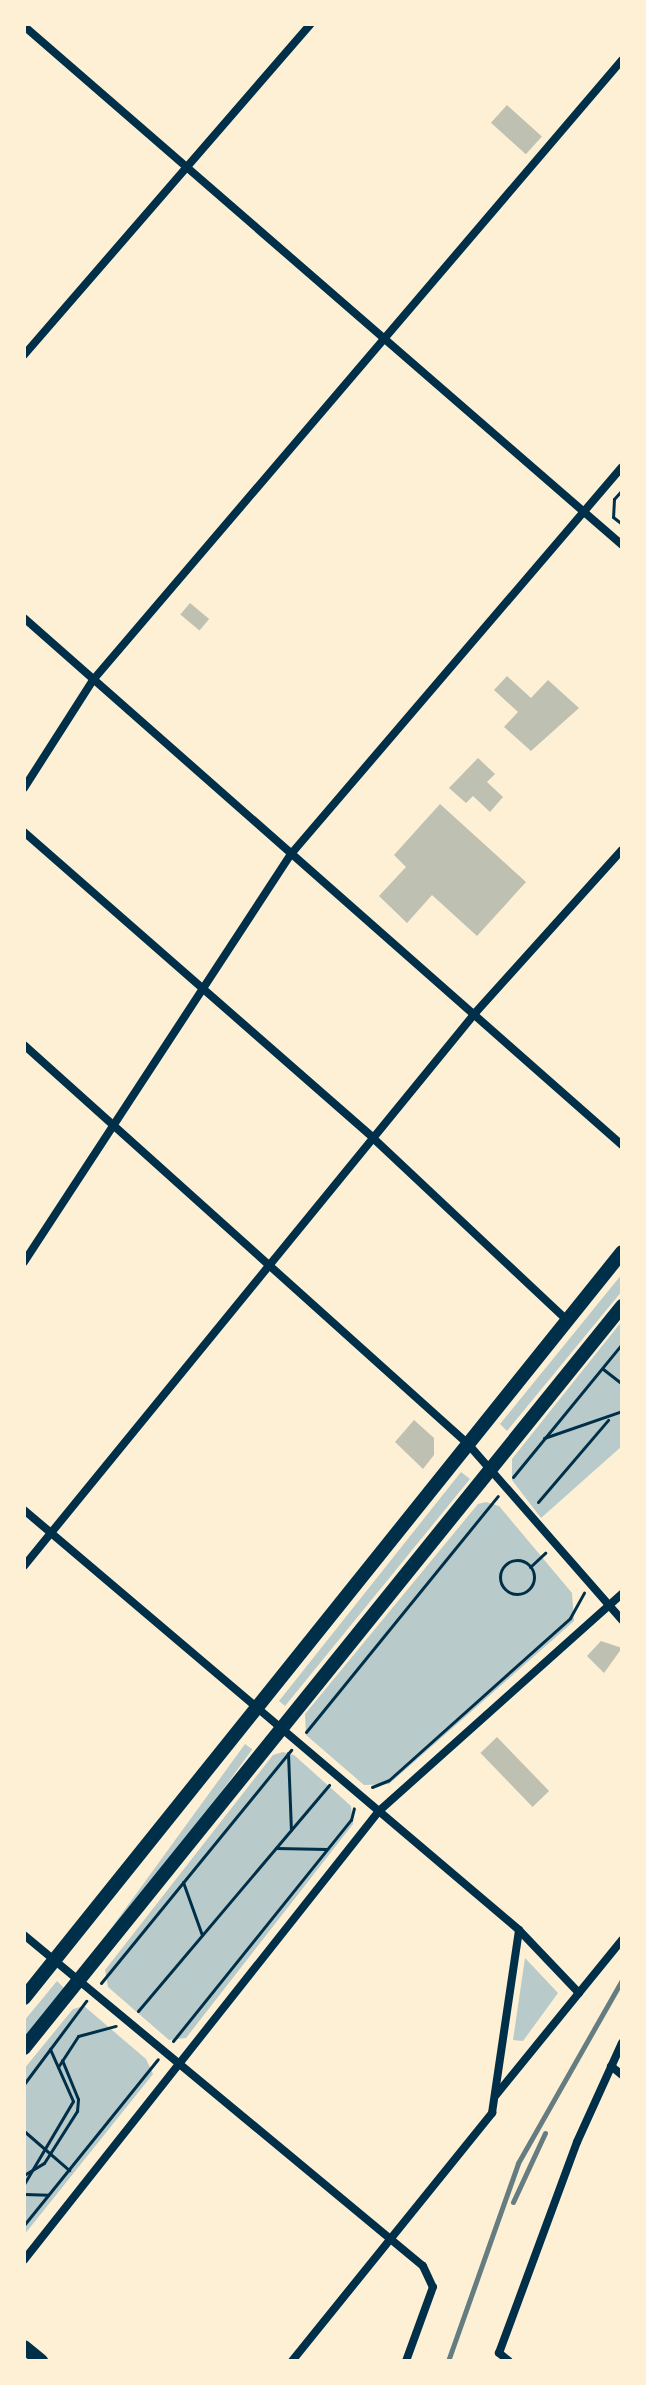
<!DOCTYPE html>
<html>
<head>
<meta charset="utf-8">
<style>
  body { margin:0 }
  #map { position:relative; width:646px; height:2385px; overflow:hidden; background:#fdf0d5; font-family:"IBM Plex Sans",sans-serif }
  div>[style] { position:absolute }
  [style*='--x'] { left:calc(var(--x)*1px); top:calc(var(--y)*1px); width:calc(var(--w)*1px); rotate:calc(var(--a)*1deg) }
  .green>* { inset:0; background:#b9caca; transform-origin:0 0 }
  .building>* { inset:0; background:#bec0b2; transform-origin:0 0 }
  .path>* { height:3px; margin:-1.5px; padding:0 1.5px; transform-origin:1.5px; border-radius:1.5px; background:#003049 }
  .path>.ring { margin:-1.5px; padding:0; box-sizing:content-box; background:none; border:3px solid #003049; border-radius:50% }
  .minor>* { height:8px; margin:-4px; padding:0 4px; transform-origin:4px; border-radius:4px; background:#003049 }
  .secondary>* { height:14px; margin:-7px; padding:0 7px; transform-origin:7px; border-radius:7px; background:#003049 }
  .rail>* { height:5px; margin:-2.5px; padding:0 2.5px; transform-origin:2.5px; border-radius:2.5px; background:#657d81 }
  span { translate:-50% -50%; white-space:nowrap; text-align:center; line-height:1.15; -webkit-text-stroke:6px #fdf0d5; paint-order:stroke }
  .frame { position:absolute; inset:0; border:26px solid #fdf0d5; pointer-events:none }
</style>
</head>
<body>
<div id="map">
  <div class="green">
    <div style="clip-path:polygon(622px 1274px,622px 1291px,507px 1431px,500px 1424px)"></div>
    <div style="clip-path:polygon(622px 1321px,622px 1446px,541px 1518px,512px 1480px,512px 1459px)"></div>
    <div style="clip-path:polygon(461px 1472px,470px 1479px,285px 1706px,279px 1701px)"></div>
    <div style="clip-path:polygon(486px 1502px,499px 1506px,572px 1593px,574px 1621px,389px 1784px,364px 1785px,306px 1735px,305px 1714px,478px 1504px)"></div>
    <div style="left:245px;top:1744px;width:9px;height:276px;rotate:36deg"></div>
    <div style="clip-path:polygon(283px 1752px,294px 1755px,351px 1806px,353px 1824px,186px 2038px,169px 2040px,108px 1987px,105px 1970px,273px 1755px)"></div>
    <div style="clip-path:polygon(525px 1958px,558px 1993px,523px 2041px,513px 2040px)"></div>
    <div style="clip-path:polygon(57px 1981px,65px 1989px,24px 2038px,24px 2021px)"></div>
    <div style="clip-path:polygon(84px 2006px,146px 2059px,153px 2074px,24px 2235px,24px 2069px,73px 2009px)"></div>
  </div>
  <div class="building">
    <div style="left:507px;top:105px;width:47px;height:24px;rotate:42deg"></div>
    <div style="left:190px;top:603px;width:25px;height:15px;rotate:40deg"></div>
    <div style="clip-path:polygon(507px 676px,531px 698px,548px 680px,579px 708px,531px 751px,504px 727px,518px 712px,494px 690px)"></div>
    <div style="clip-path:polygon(478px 758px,495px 774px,487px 782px,503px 797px,490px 812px,473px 796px,466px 803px,449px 788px)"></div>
    <div style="clip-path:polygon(440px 804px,526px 882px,477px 936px,432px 895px,407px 923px,379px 896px,406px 867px,394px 855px)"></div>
    <div style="clip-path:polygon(414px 1420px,434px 1438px,434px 1455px,423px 1469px,395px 1442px)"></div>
    <div style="clip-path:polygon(601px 1641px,622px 1648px,604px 1673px,587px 1656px)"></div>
    <div style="left:497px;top:1737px;width:75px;height:23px;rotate:46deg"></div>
  </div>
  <div class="path">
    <div style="--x:622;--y:490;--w:12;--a:132"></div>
    <div style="--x:614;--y:499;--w:18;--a:93"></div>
    <div style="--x:613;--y:517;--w:11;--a:38"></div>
    <div style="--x:603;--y:1369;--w:24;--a:38"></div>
    <div style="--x:544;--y:1438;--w:83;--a:-19.1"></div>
    <div style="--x:513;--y:1477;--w:172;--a:-50.7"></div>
    <div style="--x:538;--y:1502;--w:108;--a:-49.5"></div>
    <div class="ring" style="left:500px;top:1560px;width:31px;height:31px"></div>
    <div style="--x:530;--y:1567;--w:21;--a:-43"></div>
    <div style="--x:306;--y:1732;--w:304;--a:-50.9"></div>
    <div style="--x:288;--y:1753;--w:77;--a:87.8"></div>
    <div style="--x:372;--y:1787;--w:18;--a:-22"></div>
    <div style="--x:389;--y:1780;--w:243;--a:-41.8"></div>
    <div style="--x:570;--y:1618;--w:29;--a:-61"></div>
    <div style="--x:276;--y:1848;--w:51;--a:1.1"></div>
    <div style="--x:183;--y:1882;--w:56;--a:70.3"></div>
    <div style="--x:101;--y:1983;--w:301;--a:-50.8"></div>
    <div style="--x:138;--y:2011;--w:296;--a:-49.8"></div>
    <div style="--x:173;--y:2041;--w:284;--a:-51.2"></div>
    <div style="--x:351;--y:1820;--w:12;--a:-76"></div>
    <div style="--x:58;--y:2067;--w:37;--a:-57"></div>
    <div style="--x:78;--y:2036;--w:39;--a:-15"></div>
    <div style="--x:24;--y:2084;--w:104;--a:-53.2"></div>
    <div style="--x:24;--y:2131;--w:60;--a:40.9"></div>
    <div style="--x:24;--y:2175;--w:23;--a:-31"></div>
    <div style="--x:44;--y:2163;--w:62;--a:-57.6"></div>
    <div style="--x:77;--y:2111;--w:12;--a:-85"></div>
    <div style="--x:78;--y:2099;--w:42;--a:-112.3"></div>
    <div style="--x:24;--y:2184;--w:96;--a:-59.4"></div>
    <div style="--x:73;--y:2101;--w:57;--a:-113.9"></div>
    <div style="--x:24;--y:2194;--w:24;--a:2"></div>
    <div style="--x:24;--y:2225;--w:213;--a:-51.1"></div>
  </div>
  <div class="minor">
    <div style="--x:24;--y:26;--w:792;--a:40.95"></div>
    <div style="--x:24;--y:355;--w:438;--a:-49.1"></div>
    <div style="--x:24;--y:618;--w:797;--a:41.39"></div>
    <div style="--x:24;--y:788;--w:128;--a:-57.4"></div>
    <div style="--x:93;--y:680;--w:815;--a:-49.53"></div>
    <div style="--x:24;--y:832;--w:464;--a:41.2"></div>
    <div style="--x:373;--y:1138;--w:265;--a:43.2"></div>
    <div style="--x:24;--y:1045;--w:597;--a:41.94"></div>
    <div style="--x:468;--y:1444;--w:234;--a:48.8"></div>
    <div style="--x:24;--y:1262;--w:488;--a:-56.8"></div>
    <div style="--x:291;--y:854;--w:509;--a:-49.46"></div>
    <div style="--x:24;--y:1510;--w:649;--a:40.31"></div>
    <div style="--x:519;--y:1930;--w:87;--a:46.4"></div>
    <div style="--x:24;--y:1566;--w:715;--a:-50.79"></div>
    <div style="--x:476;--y:1012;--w:218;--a:-48"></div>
    <div style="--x:24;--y:1935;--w:518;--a:39.68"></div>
    <div style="--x:423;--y:2266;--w:23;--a:65"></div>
    <div style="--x:433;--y:2287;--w:79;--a:110"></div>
    <div style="--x:611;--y:2066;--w:14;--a:39"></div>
    <div style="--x:496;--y:2095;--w:200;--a:-50.9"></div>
    <div style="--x:24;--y:2260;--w:572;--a:-51.67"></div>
    <div style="--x:379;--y:1811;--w:326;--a:-41.8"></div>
    <div style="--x:292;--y:2361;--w:319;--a:-51.1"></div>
    <div style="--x:492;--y:2113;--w:185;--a:-81.6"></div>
    <div style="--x:509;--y:2361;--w:13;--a:-141"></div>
    <div style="--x:499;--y:2353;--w:225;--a:-69.7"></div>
    <div style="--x:577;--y:2142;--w:109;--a:-65.6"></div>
  </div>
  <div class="secondary">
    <div style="--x:24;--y:1998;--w:956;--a:-51.28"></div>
    <div style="--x:24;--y:2048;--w:953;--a:-51.13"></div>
    <div style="--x:24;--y:2347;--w:22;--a:39"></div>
  </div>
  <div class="rail">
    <div style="--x:513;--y:2202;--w:76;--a:-65.1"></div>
    <div style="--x:448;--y:2361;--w:210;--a:-70.5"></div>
    <div style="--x:518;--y:2163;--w:210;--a:-60.4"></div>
  </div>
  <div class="frame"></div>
</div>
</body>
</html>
